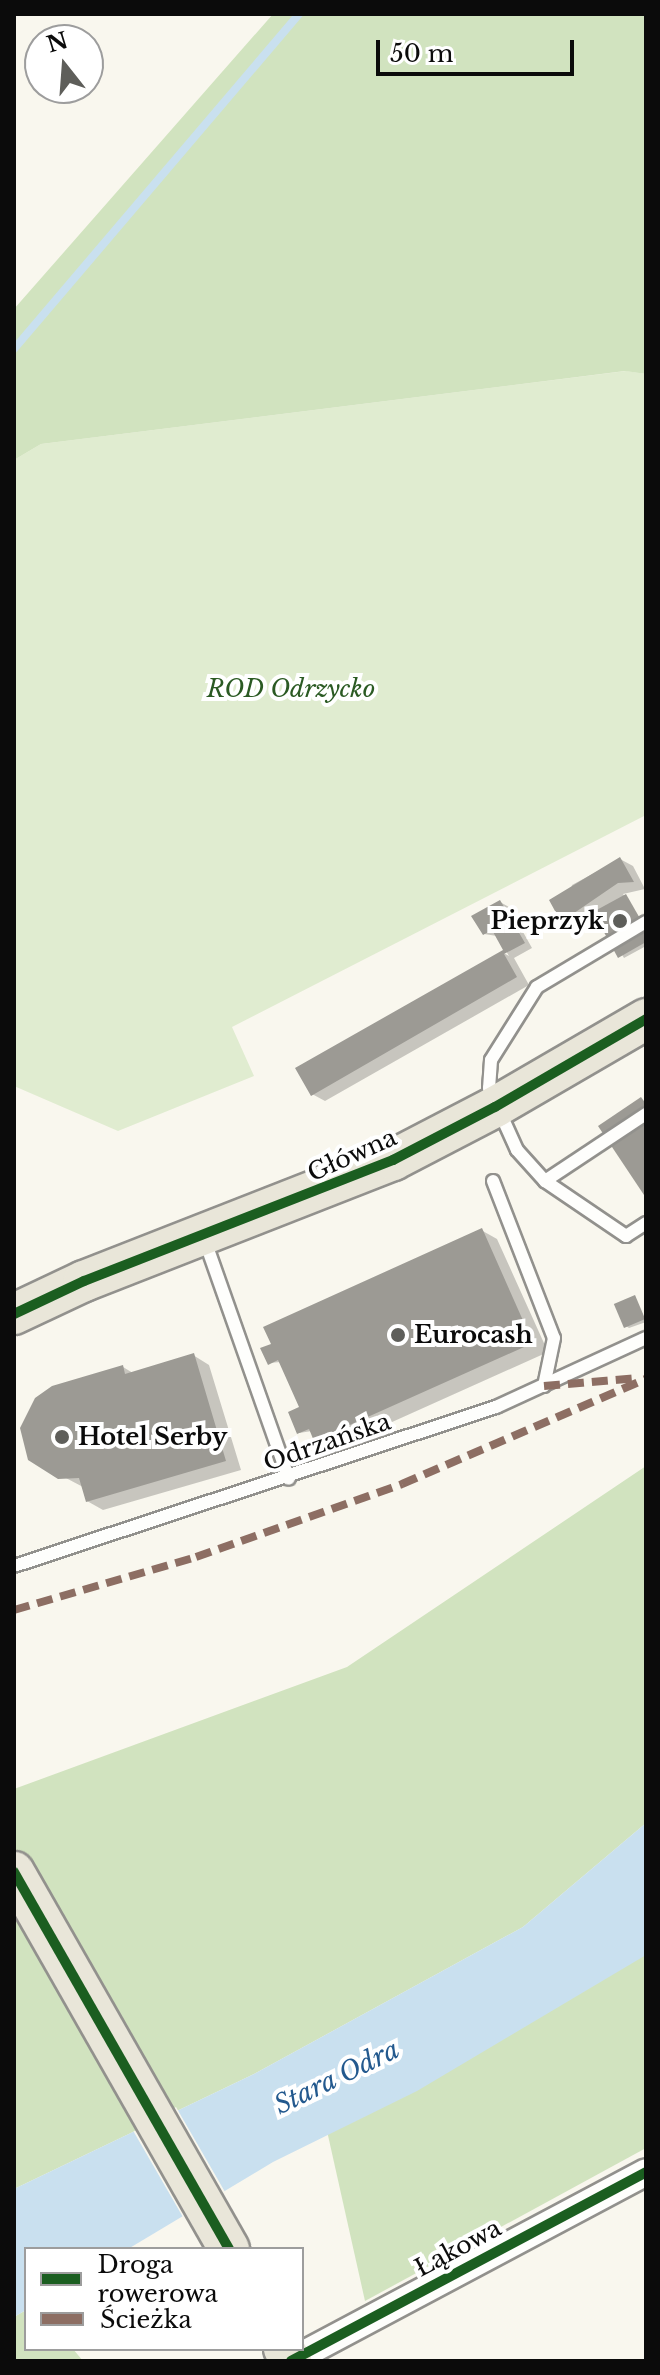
<!DOCTYPE html>
<html>
<head>
<meta charset="utf-8">
<style>
  body { margin:0 }
  #map { position:relative; width:660px; height:2375px; overflow:hidden; background:#f9f7ee; font-family:"Libre Baskerville",serif }
  div>[style] { position:absolute }
  [style*='--x'] { left:calc(var(--x)*1px); top:calc(var(--y)*1px); width:calc(var(--w)*1px); rotate:calc(var(--a)*1deg) }
  .green>* { inset:0; background:#e0ecd0 }
  .forest>* { inset:0; background:#d1e3bf }
  .water>* { inset:0; background:#c9e0ef }
  .pier>* { inset:0; background:#f9f7ee; transform-origin:0 0 }
  .shadow>* { inset:0; background:#0003 }
  .stream>* { height:8px; margin:-4px; padding:0 4px; transform-origin:4px; border-radius:4px; background:#c9e0ef }
  .building>* { inset:0; background:#9c9a94; transform-origin:0 0 }
  .roads { filter:drop-shadow(2px 0 #92918d) drop-shadow(-2px 0 #92918d) drop-shadow(0 2px #92918d) drop-shadow(0 -2px #92918d) }
  .lane>* { height:12px; margin:-6px; padding:0 6px; transform-origin:6px; border-radius:6px; background:#fefefc }
  .street>* { height:26px; margin:-13px; padding:0 13px; transform-origin:13px; border-radius:13px; background:#fefefc }
  .primary>* { height:40px; margin:-20px; padding:0 20px; transform-origin:20px; border-radius:20px; background:#e9e6d9 }
  .quiet>* { height:8px; margin-top:-4px; transform-origin:0; background:repeating-linear-gradient(90deg,#8d6e63 0 16px,transparent 0 24px) }
  .cycleway>* { height:10px; margin:-5px; padding:0 5px; transform-origin:5px; border-radius:5px; background:#1b5e20 }
  .dots>* { width:22px; height:22px; translate:-50% -50%; box-sizing:border-box; border:4px solid #fff; border-radius:50% }
  span { translate:-50% -50%; white-space:nowrap; text-align:center; line-height:1.15; -webkit-text-stroke:8px #fff; paint-order:stroke }
  .park-label { font-size:24px; color:#2b5a23; font-style:italic }
  .poi-label { font-size:24px; color:#0b0b0b; font-weight:700 }
  .right { translate:-100% -50%; text-align:right }
  .left { translate:0 -50%; text-align:left }
  .street-label { font-size:24px; color:#0b0b0b }
  .water-label { font-size:26px; color:#23598e; font-style:italic }
  .frame { position:absolute; inset:0; border:16px solid #0b0b0b; pointer-events:none }
  .legend { position:absolute; left:24px; top:2247px; width:280px; height:104px; box-sizing:border-box; background:#fff; border:2px solid #9d9d9d; margin:0; padding:10px 14px; list-style:none; font-size:24px; color:#0b0b0b }
  .legend li { display:flex; align-items:center; gap:16px; height:40px }
  .legend b { width:40px; border:2px solid #9d9d9d }
  .north { position:absolute; left:24px; top:24px; width:80px; height:80px; box-sizing:border-box; background:#fff; border:2px solid #9d9d9d; border-radius:50%; rotate:343deg; font-size:22px; font-weight:700; line-height:32px; text-align:center; color:#0b0b0b }
  .north::after { content:''; display:block; margin:auto; width:28px; height:36px; background:#5e5e5a; clip-path:polygon(50% 0,100% 100%,50% 72%,0 100%) }
  .scale { position:absolute; left:376px; top:40px; width:198px; height:36px; box-sizing:border-box; border:4px solid #0b0b0b; border-top:0; padding-left:10px; font-size:24px; line-height:28px; white-space:nowrap; color:#0b0b0b; -webkit-text-stroke:6px #fff; paint-order:stroke }
</style>
</head>
<body>
<div id="map">
  <div class="green">
    <div style="clip-path:polygon(626px 371px,646px 374px,646px 815px,232px 1027px,254px 1076px,118px 1131px,14px 1086px,14px 460px,41px 444px)"></div>
  </div>
  <div class="forest">
    <div style="clip-path:polygon(273px 14px,646px 14px,646px 374px,625px 371px,41px 444px,14px 460px,14px 309px)"></div>
    <div style="clip-path:polygon(646px 1466px,646px 1823px,523px 1927px,254px 2074px,14px 2189px,14px 1789px,347px 1667px)"></div>
    <div style="clip-path:polygon(646px 1931px,646px 2148px,365px 2301px,325px 2122px)"></div>
    <div style="clip-path:polygon(26px 2310px,26px 2349px,73px 2349px,83px 2361px,14px 2361px,14px 2317px)"></div>
  </div>
  <div class="water">
    <div style="clip-path:polygon(646px 1823px,646px 1955px,417px 2091px,273px 2162px,128px 2249px,26px 2249px,26px 2310px,14px 2317px,14px 2189px,254px 2074px,523px 1927px)"></div>
  </div>
  <div class="pier">
    <div style="left:176px;top:2107px;width:101px;height:49px;rotate:60deg"></div>
  </div>
  <div class="shadow">
    <div style="clip-path:polygon(620px 859px,633px 866px,645px 889px,623px 894px,646px 927px,646px 946px,624px 958px,598px 916px,589px 911px,563px 921px,572px 885px)"></div>
    <div style="clip-path:polygon(500px 902px,509px 907px,532px 948px,514px 958px,529px 985px,325px 1101px,312px 1094px,502px 952px,509px 956px,497px 936px,484px 934px)"></div>
    <div style="clip-path:polygon(481px 1230px,497px 1239px,548px 1352px,332px 1449px,312px 1431px,299px 1433px,302px 1408px,281px 1362px,269px 1363px)"></div>
    <div style="clip-path:polygon(635px 1297px,646px 1322px,629px 1328px,626px 1326px)"></div>
    <div style="clip-path:polygon(193px 1355px,209px 1365px,241px 1470px,103px 1510px,87px 1501px,83px 1487px,30px 1459px,123px 1367px,133px 1373px)"></div>
  </div>
  <div class="stream">
    <div style="--x:14;--y:349;--w:440;--a:-49.6"></div>
  </div>
  <div class="building">
    <div style="clip-path:polygon(620px 857px,634px 882px,618px 883px,561px 922px,549px 900px)"></div>
    <div style="clip-path:polygon(626px 894px,646px 929px,646px 942px,618px 958px,593px 912px)"></div>
    <div style="clip-path:polygon(500px 900px,525px 943px,504px 954px,517px 977px,311px 1096px,295px 1068px,503px 950px,492px 930px,483px 935px,471px 916px)"></div>
    <div style="clip-path:polygon(641px 1097px,646px 1104px,646px 1198px,598px 1126px)"></div>
    <div style="clip-path:polygon(482px 1228px,533px 1343px,314px 1441px,309px 1429px,297px 1434px,288px 1412px,299px 1407px,278px 1360px,268px 1365px,260px 1348px,271px 1344px,263px 1327px)"></div>
    <div style="left:635px;top:1295px;width:26px;height:23px;rotate:67deg"></div>
    <div style="clip-path:polygon(194px 1353px,226px 1461px,86px 1502px,79px 1478px,58px 1479px,28px 1460px,20px 1428px,35px 1398px,52px 1386px,123px 1365px,125px 1374px)"></div>
  </div>
  <div class="roads">
    <div class="lane">
      <div style="--x:646;--y:922;--w:127;--a:149.2"></div>
      <div style="--x:537;--y:987;--w:86;--a:122.2"></div>
      <div style="--x:491;--y:1060;--w:28;--a:94"></div>
      <div style="--x:489;--y:1088;--w:68;--a:65.7"></div>
      <div style="--x:517;--y:1150;--w:42;--a:47.9"></div>
      <div style="--x:545;--y:1181;--w:121;--a:-33.6"></div>
      <div style="--x:493;--y:1181;--w:168;--a:68.8"></div>
      <div style="--x:554;--y:1338;--w:49;--a:101.8"></div>
      <div style="--x:545;--y:1181;--w:98;--a:34.2"></div>
      <div style="--x:626;--y:1236;--w:24;--a:-33"></div>
      <div style="--x:205;--y:1241;--w:252;--a:70.6"></div>
      <div style="--x:14;--y:1566;--w:508;--a:-18.26"></div>
      <div style="--x:496;--y:1407;--w:165;--a:-24.7"></div>
    </div>
    <div class="street">
      <div style="--x:291;--y:2361;--w:402;--a:-28"></div>
    </div>
    <div class="primary">
      <div style="--x:14;--y:1314;--w:77;--a:-25.2"></div>
      <div style="--x:84;--y:1281;--w:332;--a:-21.4"></div>
      <div style="--x:393;--y:1160;--w:115;--a:-27.5"></div>
      <div style="--x:495;--y:1107;--w:175;--a:-30.2"></div>
      <div style="--x:14;--y:1872;--w:434;--a:60.3"></div>
      <div style="--x:284;--y:2349;--w:14;--a:60"></div>
    </div>
  </div>
  <div class="quiet">
    <div style="--x:544;--y:1386;--w:95;--a:-4.8"></div>
    <div style="--x:14;--y:1610;--w:190;--a:-16.2"></div>
    <div style="--x:196;--y:1557;--w:219;--a:-19.5"></div>
    <div style="--x:402;--y:1484;--w:266;--a:-23.3"></div>
  </div>
  <div class="cycleway">
    <div style="--x:14;--y:1314;--w:77;--a:-25.2"></div>
    <div style="--x:84;--y:1281;--w:332;--a:-21.4"></div>
    <div style="--x:393;--y:1160;--w:115;--a:-27.5"></div>
    <div style="--x:495;--y:1107;--w:175;--a:-30.2"></div>
    <div style="--x:14;--y:1872;--w:434;--a:60.3"></div>
    <div style="--x:291;--y:2361;--w:402;--a:-28"></div>
  </div>
  <div class="dots">
    <div style="left:620px;top:921px;background:#5e5e5a"></div>
    <div style="left:398px;top:1335px;background:#5e5e5a"></div>
    <div style="left:62px;top:1437px;background:#5e5e5a"></div>
  </div>
  <div class="park-label">
    <span style="left:291px;top:689px">ROD Odrzycko</span>
  </div>
  <div class="poi-label">
    <span class="right" style="left:604px;top:921px">Pieprzyk</span>
    <span class="left" style="left:414px;top:1335px">Eurocash</span>
    <span class="left" style="left:78px;top:1437px">Hotel Serby</span>
  </div>
  <div class="street-label">
    <span style="left:352px;top:1155px;rotate:-24deg">Główna</span>
    <span style="left:327px;top:1442px;rotate:-19deg">Odrzańska</span>
    <span style="left:458px;top:2248px;rotate:-28deg">Łąkowa</span>
  </div>
  <div class="water-label">
    <span style="left:337px;top:2078px;rotate:-26deg">Stara Odra</span>
  </div>
  <div class="frame"></div>
  <ul class="legend">
  <li><b style="height:10px;background:#1b5e20"></b>Droga rowerowa</li>
  <li><b style="height:10px;background:#8d6e63"></b>Ścieżka</li>
  </ul>
  <div class="north">N</div>
  <div class="scale">50 m</div>
</div>
</body>
</html>
